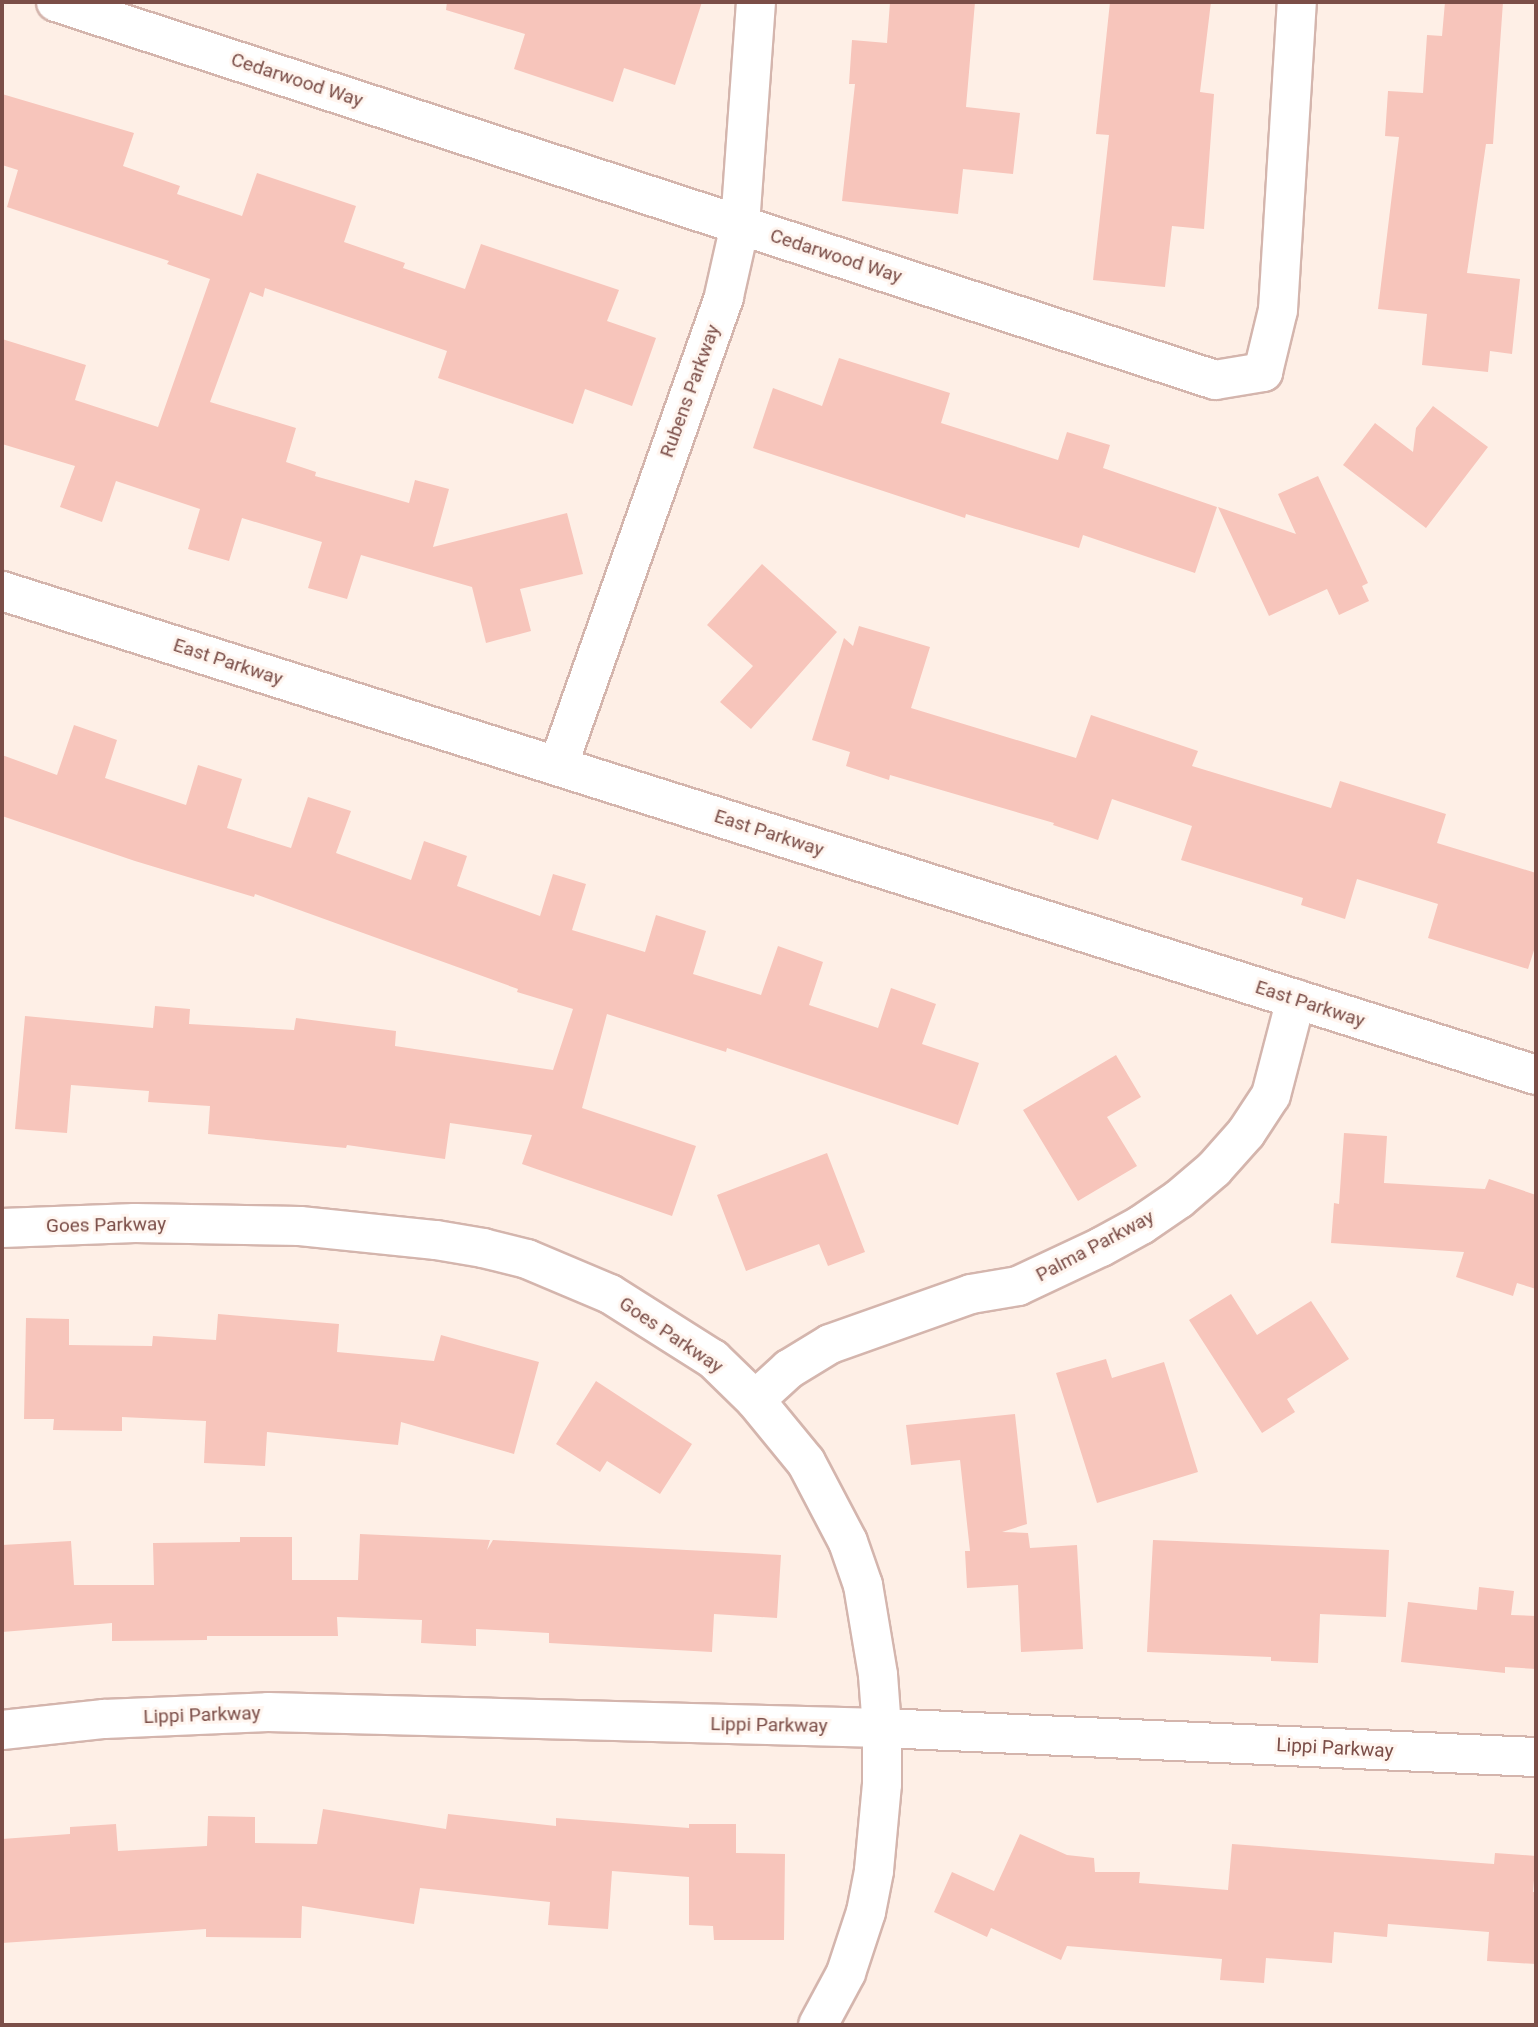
<!DOCTYPE html>
<html>
<head>
<meta charset="utf-8">
<style>
  body { margin:0 }
  #map { position:relative; width:1538px; height:2027px; overflow:hidden; background:#feefe6; font-family:Roboto,sans-serif }
  div>[style] { position:absolute }
  [style*='--x'] { left:calc(var(--x)*1px); top:calc(var(--y)*1px); width:calc(var(--w)*1px); rotate:calc(var(--a)*1deg) }
  .building>* { inset:0; background:#f7c5bb }
  .roads { filter:drop-shadow(2px 0 #d4b5ad) drop-shadow(-2px 0 #d4b5ad) drop-shadow(0 2px #d4b5ad) drop-shadow(0 -2px #d4b5ad) }
  .street>* { height:38px; margin:-19px; padding:0 19px; transform-origin:19px; border-radius:19px; background:#fff }
  .secondary>* { height:38px; margin:-19px; padding:0 19px; transform-origin:19px; border-radius:19px; background:#fff }
  span { translate:-50% -50%; white-space:nowrap; text-align:center; line-height:1.15; -webkit-text-stroke:6px #fff5ef; paint-order:stroke }
  .street-label { font-size:19px; color:#7b4e48 }
  .frame { position:absolute; inset:0; border:4px solid #7b4e48; pointer-events:none }
</style>
</head>
<body>
<div id="map">
  <div class="building">
    <div style="clip-path:polygon(447px 2px,702px 2px,675px 85px,624px 68px,613px 102px,514px 69px,525px 34px,446px 10px)"></div>
    <div style="clip-path:polygon(890px 2px,975px 2px,966px 107px,1020px 113px,1013px 174px,963px 169px,958px 214px,842px 201px,855px 84px,849px 84px,852px 40px,887px 43px)"></div>
    <div style="clip-path:polygon(1110px 2px,1211px 2px,1200px 92px,1214px 94px,1204px 229px,1172px 226px,1165px 287px,1093px 280px,1109px 135px,1096px 134px)"></div>
    <div style="clip-path:polygon(1445px 2px,1503px 2px,1493px 144px,1486px 144px,1467px 273px,1520px 279px,1512px 354px,1490px 351px,1488px 372px,1422px 365px,1427px 314px,1378px 309px,1399px 137px,1385px 136px,1388px 91px,1423px 93px,1427px 35px,1442px 36px)"></div>
    <div style="clip-path:polygon(2px 94px,134px 133px,123px 166px,180px 186px,177px 194px,242px 216px,257px 173px,356px 206px,344px 242px,405px 263px,403px 268px,465px 289px,481px 244px,619px 290px,607px 321px,656px 338px,632px 406px,585px 389px,573px 424px,438px 378px,447px 351px,265px 288px,263px 297px,250px 292px,210px 402px,296px 428px,286px 462px,316px 472px,315px 476px,409px 503px,415px 480px,449px 489px,433px 547px,567px 513px,583px 574px,520px 589px,531px 631px,486px 643px,472px 587px,361px 555px,347px 599px,308px 588px,322px 542px,242px 518px,229px 561px,188px 549px,200px 509px,116px 481px,102px 522px,60px 507px,75px 466px,2px 444px,2px 339px,86px 365px,75px 400px,158px 427px,210px 279px,167px 264px,169px 261px,7px 207px,18px 170px,2px 165px)"></div>
    <div style="clip-path:polygon(839px 358px,950px 393px,941px 423px,1058px 460px,1067px 432px,1110px 445px,1103px 468px,1217px 507px,1195px 573px,1083px 535px,1079px 548px,966px 514px,965px 518px,753px 448px,773px 388px,822px 406px)"></div>
    <div style="clip-path:polygon(1433px 406px,1488px 447px,1426px 528px,1343px 465px,1375px 423px,1413px 452px,1416px 428px)"></div>
    <div style="clip-path:polygon(1318px 476px,1368px 583px,1362px 586px,1369px 601px,1339px 615px,1327px 589px,1269px 616px,1218px 507px,1296px 534px,1278px 494px)"></div>
    <div style="clip-path:polygon(762px 564px,837px 632px,751px 729px,720px 702px,753px 666px,707px 625px)"></div>
    <div style="clip-path:polygon(859px 626px,930px 647px,911px 708px,1076px 758px,1091px 715px,1198px 751px,1192px 766px,1331px 808px,1340px 781px,1446px 814px,1437px 843px,1536px 873px,1536px 944px,1528px 969px,1428px 938px,1438px 904px,1357px 879px,1345px 919px,1301px 905px,1303px 898px,1181px 860px,1192px 826px,1112px 799px,1098px 840px,1053px 825px,1054px 823px,890px 775px,889px 780px,846px 766px,850px 752px,812px 740px,844px 638px,853px 646px)"></div>
    <div style="clip-path:polygon(74px 725px,117px 740px,105px 778px,186px 805px,198px 765px,242px 779px,227px 828px,291px 848px,308px 797px,351px 811px,336px 853px,411px 880px,424px 841px,467px 856px,457px 886px,540px 916px,553px 874px,586px 884px,572px 930px,645px 952px,656px 915px,706px 931px,693px 974px,761px 995px,778px 946px,823px 962px,809px 1005px,878px 1028px,891px 988px,936px 1004px,922px 1044px,979px 1063px,958px 1125px,727px 1048px,726px 1052px,607px 1014px,582px 1108px,696px 1146px,672px 1216px,522px 1164px,532px 1135px,450px 1123px,445px 1159px,347px 1145px,346px 1148px,208px 1134px,210px 1106px,148px 1102px,149px 1091px,71px 1085px,67px 1133px,15px 1129px,25px 1016px,153px 1028px,155px 1006px,190px 1009px,189px 1024px,294px 1030px,296px 1018px,396px 1031px,395px 1046px,553px 1070px,573px 1009px,517px 992px,518px 989px,255px 894px,254px 897px,135px 861px,2px 816px,2px 755px,57px 775px)"></div>
    <div style="clip-path:polygon(1116px 1055px,1141px 1097px,1107px 1117px,1137px 1166px,1078px 1201px,1023px 1110px)"></div>
    <div style="clip-path:polygon(1344px 1133px,1387px 1136px,1384px 1183px,1485px 1189px,1489px 1179px,1536px 1195px,1536px 1289px,1517px 1283px,1513px 1296px,1456px 1277px,1464px 1252px,1331px 1243px,1334px 1203px,1339px 1204px)"></div>
    <div style="clip-path:polygon(827px 1153px,865px 1252px,828px 1266px,819px 1244px,746px 1271px,717px 1195px)"></div>
    <div style="clip-path:polygon(1231px 1294px,1257px 1335px,1311px 1301px,1349px 1359px,1287px 1399px,1295px 1412px,1262px 1433px,1189px 1320px)"></div>
    <div style="clip-path:polygon(218px 1314px,339px 1324px,337px 1352px,434px 1361px,441px 1335px,539px 1362px,514px 1454px,401px 1422px,398px 1445px,267px 1432px,265px 1466px,204px 1463px,206px 1421px,122px 1417px,122px 1431px,53px 1430px,54px 1419px,24px 1419px,26px 1318px,69px 1319px,69px 1345px,152px 1346px,153px 1336px,216px 1340px)"></div>
    <div style="clip-path:polygon(1106px 1359px,1112px 1378px,1164px 1362px,1198px 1472px,1097px 1503px,1056px 1373px)"></div>
    <div style="clip-path:polygon(596px 1381px,692px 1444px,660px 1494px,607px 1461px,600px 1472px,556px 1444px)"></div>
    <div style="clip-path:polygon(1015px 1414px,1027px 1524px,1002px 1532px,1028px 1533px,1030px 1548px,1077px 1545px,1083px 1649px,1021px 1652px,1018px 1585px,967px 1588px,965px 1551px,970px 1551px,960px 1460px,911px 1465px,906px 1425px)"></div>
    <div style="clip-path:polygon(360px 1534px,490px 1540px,487px 1550px,493px 1540px,781px 1555px,777px 1618px,714px 1614px,712px 1652px,549px 1643px,549px 1633px,476px 1629px,476px 1646px,421px 1643px,422px 1620px,337px 1617px,338px 1636px,207px 1636px,207px 1640px,112px 1641px,112px 1623px,2px 1632px,2px 1545px,71px 1541px,74px 1585px,154px 1585px,153px 1543px,240px 1542px,240px 1537px,292px 1537px,292px 1580px,358px 1580px)"></div>
    <div style="clip-path:polygon(1153px 1540px,1389px 1550px,1386px 1617px,1320px 1614px,1318px 1663px,1271px 1661px,1271px 1657px,1147px 1652px)"></div>
    <div style="clip-path:polygon(1479px 1587px,1514px 1591px,1511px 1615px,1536px 1616px,1536px 1669px,1505px 1667px,1505px 1673px,1401px 1662px,1408px 1602px,1477px 1610px)"></div>
    <div style="clip-path:polygon(323px 1809px,446px 1829px,448px 1814px,556px 1826px,556px 1818px,689px 1828px,689px 1824px,736px 1824px,736px 1853px,785px 1854px,784px 1940px,714px 1940px,713px 1926px,689px 1925px,689px 1877px,612px 1871px,608px 1929px,548px 1925px,550px 1902px,420px 1888px,414px 1924px,302px 1906px,301px 1938px,206px 1937px,206px 1929px,2px 1943px,2px 1839px,70px 1834px,70px 1827px,116px 1824px,118px 1851px,207px 1846px,208px 1816px,255px 1817px,255px 1843px,317px 1844px)"></div>
    <div style="clip-path:polygon(1020px 1834px,1067px 1855px,1094px 1858px,1095px 1872px,1140px 1872px,1139px 1883px,1228px 1890px,1232px 1844px,1494px 1864px,1495px 1853px,1536px 1856px,1533px 1892px,1536px 1892px,1536px 1964px,1487px 1961px,1489px 1932px,1388px 1924px,1387px 1937px,1334px 1932px,1332px 1963px,1266px 1958px,1264px 1983px,1220px 1980px,1222px 1959px,1067px 1946px,1061px 1960px,991px 1928px,987px 1937px,934px 1912px,952px 1872px,994px 1891px)"></div>
  </div>
  <div class="roads">
    <div class="street">
      <div style="--x:56;--y:2;--w:1219;--a:18.06"></div>
      <div style="--x:1215;--y:380;--w:49;--a:-9.5"></div>
      <div style="--x:1263;--y:372;--w:64;--a:-76.4"></div>
      <div style="--x:1278;--y:310;--w:309;--a:-86.5"></div>
      <div style="--x:558;--y:766;--w:498;--a:-70.5"></div>
      <div style="--x:724;--y:296;--w:73;--a:-77.3"></div>
      <div style="--x:740;--y:225;--w:224;--a:-85.9"></div>
      <div style="--x:2;--y:1228;--w:133;--a:-2.2"></div>
      <div style="--x:135;--y:1223;--w:165;--a:1"></div>
      <div style="--x:300;--y:1226;--w:137;--a:5.9"></div>
      <div style="--x:436;--y:1240;--w:48;--a:9.7"></div>
      <div style="--x:483;--y:1248;--w:45;--a:14"></div>
      <div style="--x:527;--y:1259;--w:90;--a:22.9"></div>
      <div style="--x:610;--y:1294;--w:122;--a:32.3"></div>
      <div style="--x:713;--y:1359;--w:59;--a:44.3"></div>
      <div style="--x:755;--y:1400;--w:80;--a:50.6"></div>
      <div style="--x:806;--y:1462;--w:90;--a:62.3"></div>
      <div style="--x:848;--y:1542;--w:46;--a:70.8"></div>
      <div style="--x:863;--y:1585;--w:91;--a:80.5"></div>
      <div style="--x:878;--y:1675;--w:53;--a:85.7"></div>
      <div style="--x:882;--y:1728;--w:56;--a:90"></div>
      <div style="--x:882;--y:1784;--w:87;--a:95.3"></div>
      <div style="--x:874;--y:1871;--w:42;--a:101"></div>
      <div style="--x:866;--y:1912;--w:64;--a:108.2"></div>
      <div style="--x:846;--y:1973;--w:59;--a:118.3"></div>
      <div style="--x:755;--y:1400;--w:46;--a:-42.4"></div>
      <div style="--x:789;--y:1369;--w:48;--a:-31.4"></div>
      <div style="--x:830;--y:1344;--w:150;--a:-19.5"></div>
      <div style="--x:971;--y:1294;--w:48;--a:-9.7"></div>
      <div style="--x:1018;--y:1286;--w:92;--a:-25.2"></div>
      <div style="--x:1101;--y:1247;--w:46;--a:-28.8"></div>
      <div style="--x:1141;--y:1225;--w:46;--a:-34.4"></div>
      <div style="--x:1179;--y:1199;--w:46;--a:-40.6"></div>
      <div style="--x:1214;--y:1169;--w:48;--a:-48.4"></div>
      <div style="--x:1246;--y:1133;--w:45;--a:-56.7"></div>
      <div style="--x:1271;--y:1095;--w:99;--a:-75.4"></div>
      <div style="--x:2;--y:1730;--w:103;--a:-6.2"></div>
      <div style="--x:104;--y:1719;--w:164;--a:-2.4"></div>
      <div style="--x:268;--y:1712;--w:614;--a:1.49"></div>
      <div style="--x:882;--y:1728;--w:655;--a:2.54"></div>
    </div>
    <div class="secondary">
      <div style="--x:2;--y:591;--w:1609;--a:17.51"></div>
    </div>
  </div>
  <div class="street-label">
    <span style="left:297px;top:80px;rotate:18deg">Cedarwood Way</span>
    <span style="left:836px;top:256px;rotate:18deg">Cedarwood Way</span>
    <span style="left:690px;top:391px;rotate:-70deg">Rubens Parkway</span>
    <span style="left:228px;top:662px;rotate:18deg">East Parkway</span>
    <span style="left:769px;top:833px;rotate:18deg">East Parkway</span>
    <span style="left:1310px;top:1004px;rotate:18deg">East Parkway</span>
    <span style="left:106px;top:1225px;rotate:-1deg">Goes Parkway</span>
    <span style="left:1095px;top:1246px;rotate:-28deg">Palma Parkway</span>
    <span style="left:671px;top:1335px;rotate:34deg">Goes Parkway</span>
    <span style="left:202px;top:1715px;rotate:-2deg">Lippi Parkway</span>
    <span style="left:769px;top:1725px;rotate:1deg">Lippi Parkway</span>
    <span style="left:1335px;top:1748px;rotate:3deg">Lippi Parkway</span>
  </div>
  <div class="frame"></div>
</div>
</body>
</html>
